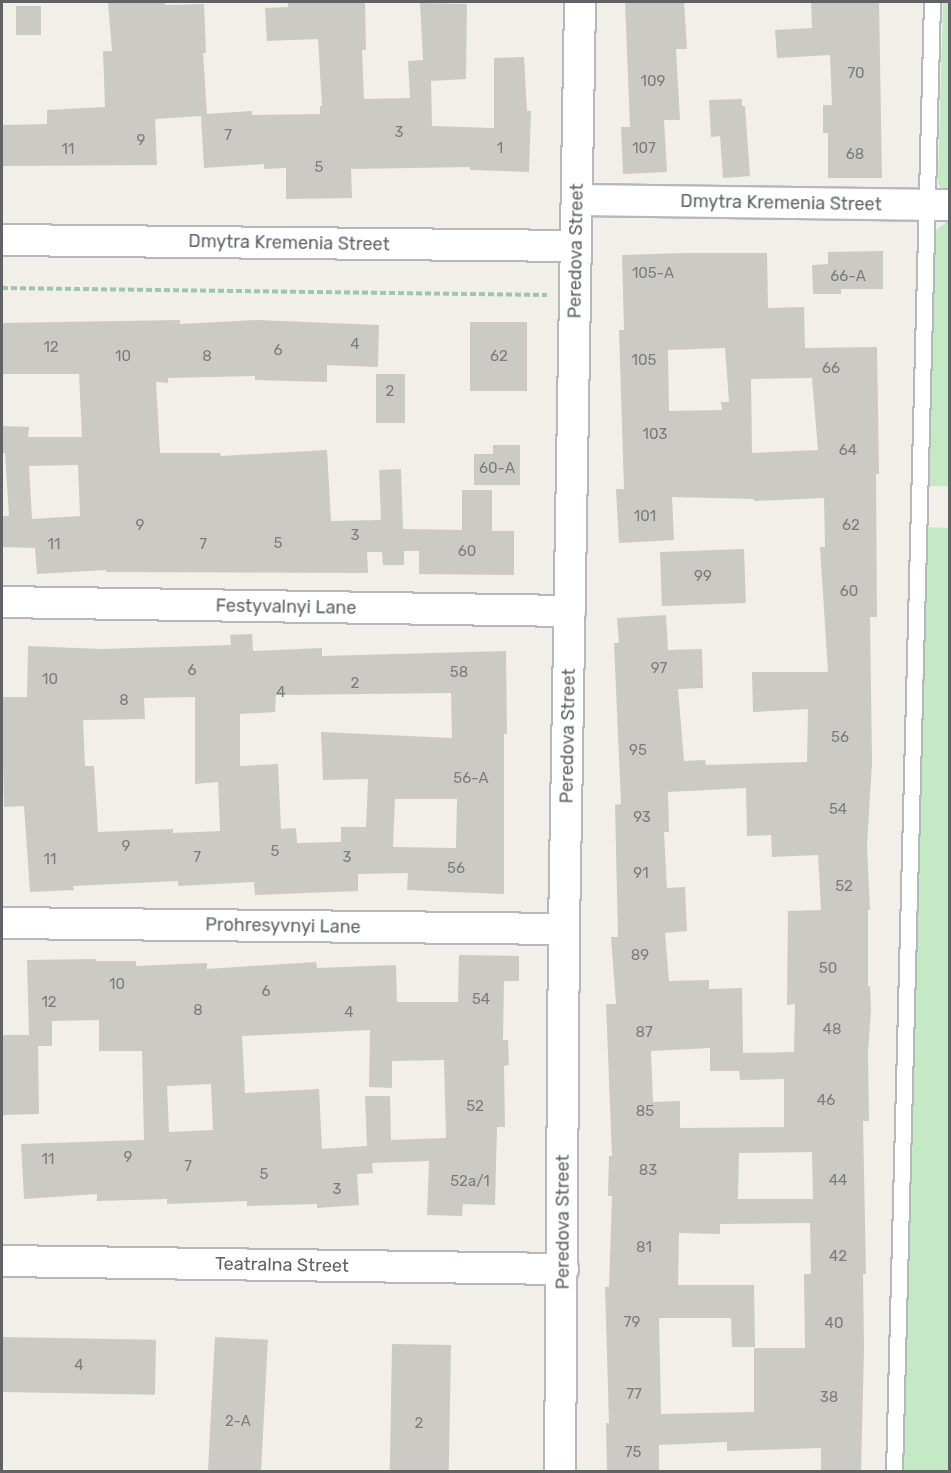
<!DOCTYPE html>
<html>
<head>
<meta charset="utf-8">
<style>
  body { margin:0 }
  #map { position:relative; width:951px; height:1473px; overflow:hidden; background:#f1efe8; font-family:Rubik,sans-serif }
  div>[style] { position:absolute }
  [style*='--x'] { left:calc(var(--x)*1px); top:calc(var(--y)*1px); width:calc(var(--w)*1px); rotate:calc(var(--a)*1deg) }
  .green>* { inset:0; background:#c5e8c5 }
  .building>* { inset:0; background:#cccac5; transform-origin:0 0 }
  .path>* { height:4px; margin-top:-2px; transform-origin:0; background:repeating-linear-gradient(90deg,#9cc7a9 0 6px,transparent 0 9px) }
  .roads { filter:drop-shadow(2px 0 #b5b8bc) drop-shadow(-2px 0 #b5b8bc) drop-shadow(0 2px #b5b8bc) drop-shadow(0 -2px #b5b8bc) }
  .lane>* { height:15px; margin:-7.5px; padding:0 7.5px; transform-origin:7.5px; border-radius:7.5px; background:#fff }
  .street>* { height:30px; margin:-15px; padding:0 15px; transform-origin:15px; border-radius:15px; background:#fff }
  span { translate:-50% -50%; white-space:nowrap; text-align:center; line-height:1.15; -webkit-text-stroke:4.5px #fff; paint-order:stroke }
  .number-label { font-size:15px; color:#7a7d7f }
  .number-label span { -webkit-text-stroke-width:0 }
  .street-label { font-size:18px; color:#5f6368 }
  .frame { position:absolute; inset:0; border:3px solid #5f6368; pointer-events:none }
</style>
</head>
<body>
<div id="map">
  <div class="green">
    <div style="clip-path:polygon(943px 2px,949px 2px,949px 190px,941px 190px,938px 183px)"></div>
    <div style="clip-path:polygon(947px 222px,949px 222px,949px 486px,926px 486px,933px 232px)"></div>
    <div style="clip-path:polygon(925px 527px,949px 528px,949px 1471px,899px 1472px)"></div>
  </div>
  <div class="building">
    <div style="clip-path:polygon(108px 2px,165px 2px,165px 5px,204px 4px,206px 53px,203px 53px,207px 114px,252px 111px,252px 115px,320px 114px,320px 106px,322px 106px,318px 39px,267px 41px,265px 8px,288px 7px,288px 2px,365px 2px,366px 50px,362px 50px,364px 99px,410px 98px,408px 61px,423px 60px,420px 3px,467px 4px,466px 79px,431px 81px,432px 126px,494px 128px,494px 58px,524px 57px,527px 111px,531px 111px,529px 172px,470px 170px,470px 167px,351px 169px,352px 198px,286px 199px,286px 168px,264px 169px,264px 164px,204px 168px,201px 116px,155px 119px,157px 165px,2px 166px,2px 125px,47px 124px,47px 110px,105px 107px,103px 51px,112px 51px)"></div>
    <div style="clip-path:polygon(625px 2px,684px 2px,687px 49px,676px 49px,680px 120px,664px 120px,667px 172px,623px 174px,621px 127px,630px 127px)"></div>
    <div style="clip-path:polygon(811px 2px,879px 2px,882px 178px,828px 178px,828px 133px,823px 133px,823px 105px,832px 105px,830px 55px,777px 58px,775px 30px,812px 28px)"></div>
    <div style="left:16px;top:6px;width:25px;height:29px"></div>
    <div style="clip-path:polygon(742px 99px,742px 106px,745px 106px,750px 176px,723px 178px,720px 136px,711px 137px,709px 100px)"></div>
    <div style="clip-path:polygon(883px 251px,883px 289px,841px 289px,841px 294px,813px 294px,812px 265px,828px 264px,828px 252px)"></div>
    <div style="clip-path:polygon(evenodd,683px 253px,767px 253px,768px 308px,804px 307px,805px 348px,877px 347px,879px 474px,876px 474px,877px 617px,870px 617px,872px 763px,867px 845px,870px 910px,868px 910px,868px 986px,870px 986px,871px 1009px,868px 1053px,869px 1121px,863px 1121px,866px 1274px,863px 1274px,864px 1349px,861px 1472px,821px 1472px,821px 1448px,727px 1451px,727px 1442px,659px 1445px,659px 1472px,607px 1472px,606px 1423px,609px 1423px,605px 1287px,609px 1287px,612px 1196px,608px 1196px,609px 1156px,612px 1156px,606px 1004px,616px 1004px,611px 937px,618px 937px,615px 805px,621px 804px,614px 643px,619px 643px,617px 618px,666px 615px,668px 650px,702px 649px,703px 688px,678px 689px,684px 761px,705px 760px,706px 765px,807px 762px,808px 709px,753px 712px,752px 672px,828px 672px,820px 547px,825px 547px,824px 498px,754px 501px,754px 499px,672px 497px,674px 540px,619px 543px,616px 489px,624px 489px,619px 330px,624px 330px,622px 255px,683px 253px,725px 348px,729px 402px,721px 402px,722px 410px,669px 411px,668px 350px,725px 348px,683px 253px,812px 378px,818px 450px,752px 453px,751px 379px,812px 378px,683px 253px,746px 788px,747px 836px,771px 835px,772px 857px,818px 855px,821px 910px,788px 911px,787px 1005px,795px 1004px,794px 1052px,743px 1053px,742px 988px,709px 989px,709px 980px,669px 981px,665px 933px,687px 931px,685px 887px,667px 888px,664px 832px,669px 832px,668px 792px,746px 788px,683px 253px,710px 1048px,710px 1071px,739px 1071px,740px 1080px,784px 1079px,784px 1127px,680px 1128px,680px 1101px,653px 1102px,651px 1051px,710px 1048px,683px 253px,812px 1152px,813px 1199px,738px 1199px,739px 1153px,812px 1152px,683px 253px,810px 1223px,811px 1274px,804px 1274px,805px 1348px,754px 1348px,754px 1412px,661px 1414px,659px 1318px,731px 1318px,732px 1347px,755px 1347px,754px 1285px,678px 1285px,679px 1233px,720px 1234px,720px 1224px,810px 1223px)"></div>
    <div style="clip-path:polygon(evenodd,180px 320px,180px 324px,257px 320px,379px 325px,378px 367px,327px 365px,327px 382px,255px 380px,255px 376px,168px 378px,168px 383px,156px 382px,160px 453px,220px 453px,221px 456px,327px 450px,331px 521px,381px 520px,379px 470px,401px 469px,403px 529px,462px 530px,462px 490px,492px 490px,492px 531px,514px 531px,514px 575px,419px 574px,419px 551px,404px 551px,404px 565px,383px 565px,382px 552px,367px 552px,368px 573px,106px 572px,106px 570px,37px 574px,35px 548px,2px 547px,2px 516px,9px 516px,5px 453px,2px 453px,2px 426px,29px 427px,28px 437px,82px 437px,79px 374px,2px 374px,2px 323px,180px 320px,78px 465px,80px 516px,32px 519px,29px 466px,78px 465px)"></div>
    <div style="left:470px;top:322px;width:57px;height:69px"></div>
    <div style="left:376px;top:374px;width:29px;height:49px"></div>
    <div style="clip-path:polygon(493px 445px,520px 445px,520px 485px,474px 485px,474px 454px,493px 454px)"></div>
    <div style="left:744px;top:549px;width:54px;height:84px;rotate:88deg"></div>
    <div style="clip-path:polygon(evenodd,252px 634px,253px 651px,322px 648px,322px 656px,506px 651px,507px 734px,504px 734px,504px 894px,407px 890px,408px 873px,358px 874px,358px 891px,255px 895px,254px 882px,178px 886px,178px 881px,73px 886px,74px 890px,30px 892px,24px 806px,4px 807px,2px 722px,2px 697px,27px 697px,28px 646px,100px 649px,231px 645px,230px 635px,252px 634px,451px 693px,452px 738px,321px 732px,323px 780px,368px 779px,366px 827px,341px 827px,341px 842px,297px 843px,296px 828px,281px 829px,278px 764px,240px 766px,240px 714px,275px 712px,276px 695px,451px 693px,252px 634px,195px 697px,195px 784px,218px 782px,220px 831px,173px 833px,173px 829px,98px 832px,94px 766px,85px 766px,83px 720px,145px 719px,144px 698px,195px 697px,252px 634px,395px 799px,457px 799px,456px 848px,393px 847px,395px 799px)"></div>
    <div style="clip-path:polygon(evenodd,459px 955px,519px 956px,519px 981px,504px 981px,503px 1040px,508px 1040px,509px 1065px,504px 1066px,505px 1127px,497px 1127px,495px 1205px,463px 1204px,462px 1216px,427px 1215px,429px 1161px,372px 1163px,373px 1173px,357px 1174px,359px 1205px,317px 1208px,317px 1204px,247px 1206px,247px 1201px,167px 1204px,167px 1199px,97px 1201px,97px 1194px,24px 1199px,21px 1144px,144px 1140px,142px 1051px,99px 1051px,99px 1020px,52px 1021px,52px 1046px,38px 1046px,39px 1114px,2px 1115px,2px 1035px,29px 1035px,27px 960px,96px 959px,96px 961px,136px 961px,136px 966px,207px 963px,207px 969px,316px 962px,317px 968px,396px 965px,397px 1002px,458px 1002px,459px 955px,370px 1030px,369px 1087px,392px 1088px,392px 1061px,444px 1060px,446px 1138px,391px 1140px,390px 1096px,365px 1096px,367px 1146px,322px 1149px,319px 1089px,245px 1093px,242px 1036px,370px 1030px,459px 955px,211px 1084px,213px 1130px,169px 1132px,167px 1086px,211px 1084px)"></div>
    <div style="left:2px;top:1337px;width:154px;height:55px;rotate:1deg"></div>
    <div style="left:215px;top:1337px;width:53px;height:135px;rotate:3deg"></div>
    <div style="left:392px;top:1344px;width:59px;height:128px;rotate:1deg"></div>
  </div>
  <div class="path">
    <div style="--x:2;--y:288;--w:545;--a:0.74"></div>
  </div>
  <div class="roads">
    <div class="lane">
      <div style="--x:894;--y:1472;--w:1470;--a:-88.52"></div>
    </div>
    <div class="street">
      <div style="--x:577;--y:200;--w:373;--a:0.8"></div>
      <div style="--x:2;--y:240;--w:574;--a:0.6"></div>
      <div style="--x:2;--y:602;--w:568;--a:0.91"></div>
      <div style="--x:2;--y:923;--w:562;--a:0.61"></div>
      <div style="--x:2;--y:1261;--w:561;--a:0.82"></div>
      <div style="--x:560;--y:1472;--w:543;--a:-89.58"></div>
      <div style="--x:564;--y:929;--w:927;--a:-89.01"></div>
    </div>
  </div>
  <div class="number-label">
    <span style="left:856px;top:74px">70</span>
    <span style="left:653px;top:82px">109</span>
    <span style="left:399px;top:133px">3</span>
    <span style="left:228px;top:136px">7</span>
    <span style="left:141px;top:141px">9</span>
    <span style="left:500px;top:149px">1</span>
    <span style="left:644px;top:149px">107</span>
    <span style="left:68px;top:150px">11</span>
    <span style="left:855px;top:155px">68</span>
    <span style="left:319px;top:168px">5</span>
    <span style="left:653px;top:274px">105-А</span>
    <span style="left:848px;top:277px">66-А</span>
    <span style="left:355px;top:345px">4</span>
    <span style="left:51px;top:348px">12</span>
    <span style="left:278px;top:351px">6</span>
    <span style="left:123px;top:357px">10</span>
    <span style="left:207px;top:357px">8</span>
    <span style="left:499px;top:357px">62</span>
    <span style="left:644px;top:361px">105</span>
    <span style="left:831px;top:369px">66</span>
    <span style="left:390px;top:392px">2</span>
    <span style="left:655px;top:435px">103</span>
    <span style="left:848px;top:451px">64</span>
    <span style="left:497px;top:469px">60-А</span>
    <span style="left:645px;top:517px">101</span>
    <span style="left:140px;top:526px">9</span>
    <span style="left:851px;top:526px">62</span>
    <span style="left:355px;top:536px">3</span>
    <span style="left:278px;top:544px">5</span>
    <span style="left:54px;top:545px">11</span>
    <span style="left:203px;top:545px">7</span>
    <span style="left:467px;top:552px">60</span>
    <span style="left:703px;top:577px">99</span>
    <span style="left:849px;top:592px">60</span>
    <span style="left:659px;top:669px">97</span>
    <span style="left:192px;top:671px">6</span>
    <span style="left:459px;top:673px">58</span>
    <span style="left:50px;top:680px">10</span>
    <span style="left:355px;top:684px">2</span>
    <span style="left:281px;top:693px">4</span>
    <span style="left:124px;top:701px">8</span>
    <span style="left:840px;top:738px">56</span>
    <span style="left:638px;top:751px">95</span>
    <span style="left:471px;top:779px">56-А</span>
    <span style="left:838px;top:810px">54</span>
    <span style="left:642px;top:818px">93</span>
    <span style="left:126px;top:847px">9</span>
    <span style="left:275px;top:852px">5</span>
    <span style="left:197px;top:858px">7</span>
    <span style="left:347px;top:858px">3</span>
    <span style="left:50px;top:860px">11</span>
    <span style="left:456px;top:869px">56</span>
    <span style="left:641px;top:874px">91</span>
    <span style="left:844px;top:887px">52</span>
    <span style="left:640px;top:956px">89</span>
    <span style="left:828px;top:969px">50</span>
    <span style="left:117px;top:985px">10</span>
    <span style="left:266px;top:992px">6</span>
    <span style="left:481px;top:1000px">54</span>
    <span style="left:49px;top:1003px">12</span>
    <span style="left:198px;top:1011px">8</span>
    <span style="left:349px;top:1013px">4</span>
    <span style="left:832px;top:1030px">48</span>
    <span style="left:644px;top:1033px">87</span>
    <span style="left:826px;top:1101px">46</span>
    <span style="left:475px;top:1107px">52</span>
    <span style="left:645px;top:1112px">85</span>
    <span style="left:128px;top:1158px">9</span>
    <span style="left:48px;top:1160px">11</span>
    <span style="left:188px;top:1167px">7</span>
    <span style="left:648px;top:1171px">83</span>
    <span style="left:264px;top:1175px">5</span>
    <span style="left:838px;top:1181px">44</span>
    <span style="left:470px;top:1182px">52а/1</span>
    <span style="left:337px;top:1190px">3</span>
    <span style="left:644px;top:1248px">81</span>
    <span style="left:838px;top:1257px">42</span>
    <span style="left:632px;top:1323px">79</span>
    <span style="left:834px;top:1324px">40</span>
    <span style="left:79px;top:1366px">4</span>
    <span style="left:634px;top:1395px">77</span>
    <span style="left:829px;top:1398px">38</span>
    <span style="left:238px;top:1422px">2-А</span>
    <span style="left:419px;top:1424px">2</span>
    <span style="left:633px;top:1453px">75</span>
  </div>
  <div class="street-label">
    <span style="left:781px;top:203px;rotate:1deg">Dmytra Kremenia Street</span>
    <span style="left:289px;top:243px;rotate:1deg">Dmytra Kremenia Street</span>
    <span style="left:576px;top:251px;rotate:-89deg">Peredova Street</span>
    <span style="left:286px;top:607px;rotate:1deg">Festyvalnyi Lane</span>
    <span style="left:568px;top:736px;rotate:-89deg">Peredova Street</span>
    <span style="left:283px;top:926px;rotate:1deg">Prohresyvnyi Lane</span>
    <span style="left:563px;top:1222px;rotate:-90deg">Peredova Street</span>
    <span style="left:282px;top:1265px;rotate:1deg">Teatralna Street</span>
  </div>
  <div class="frame"></div>
</div>
</body>
</html>
